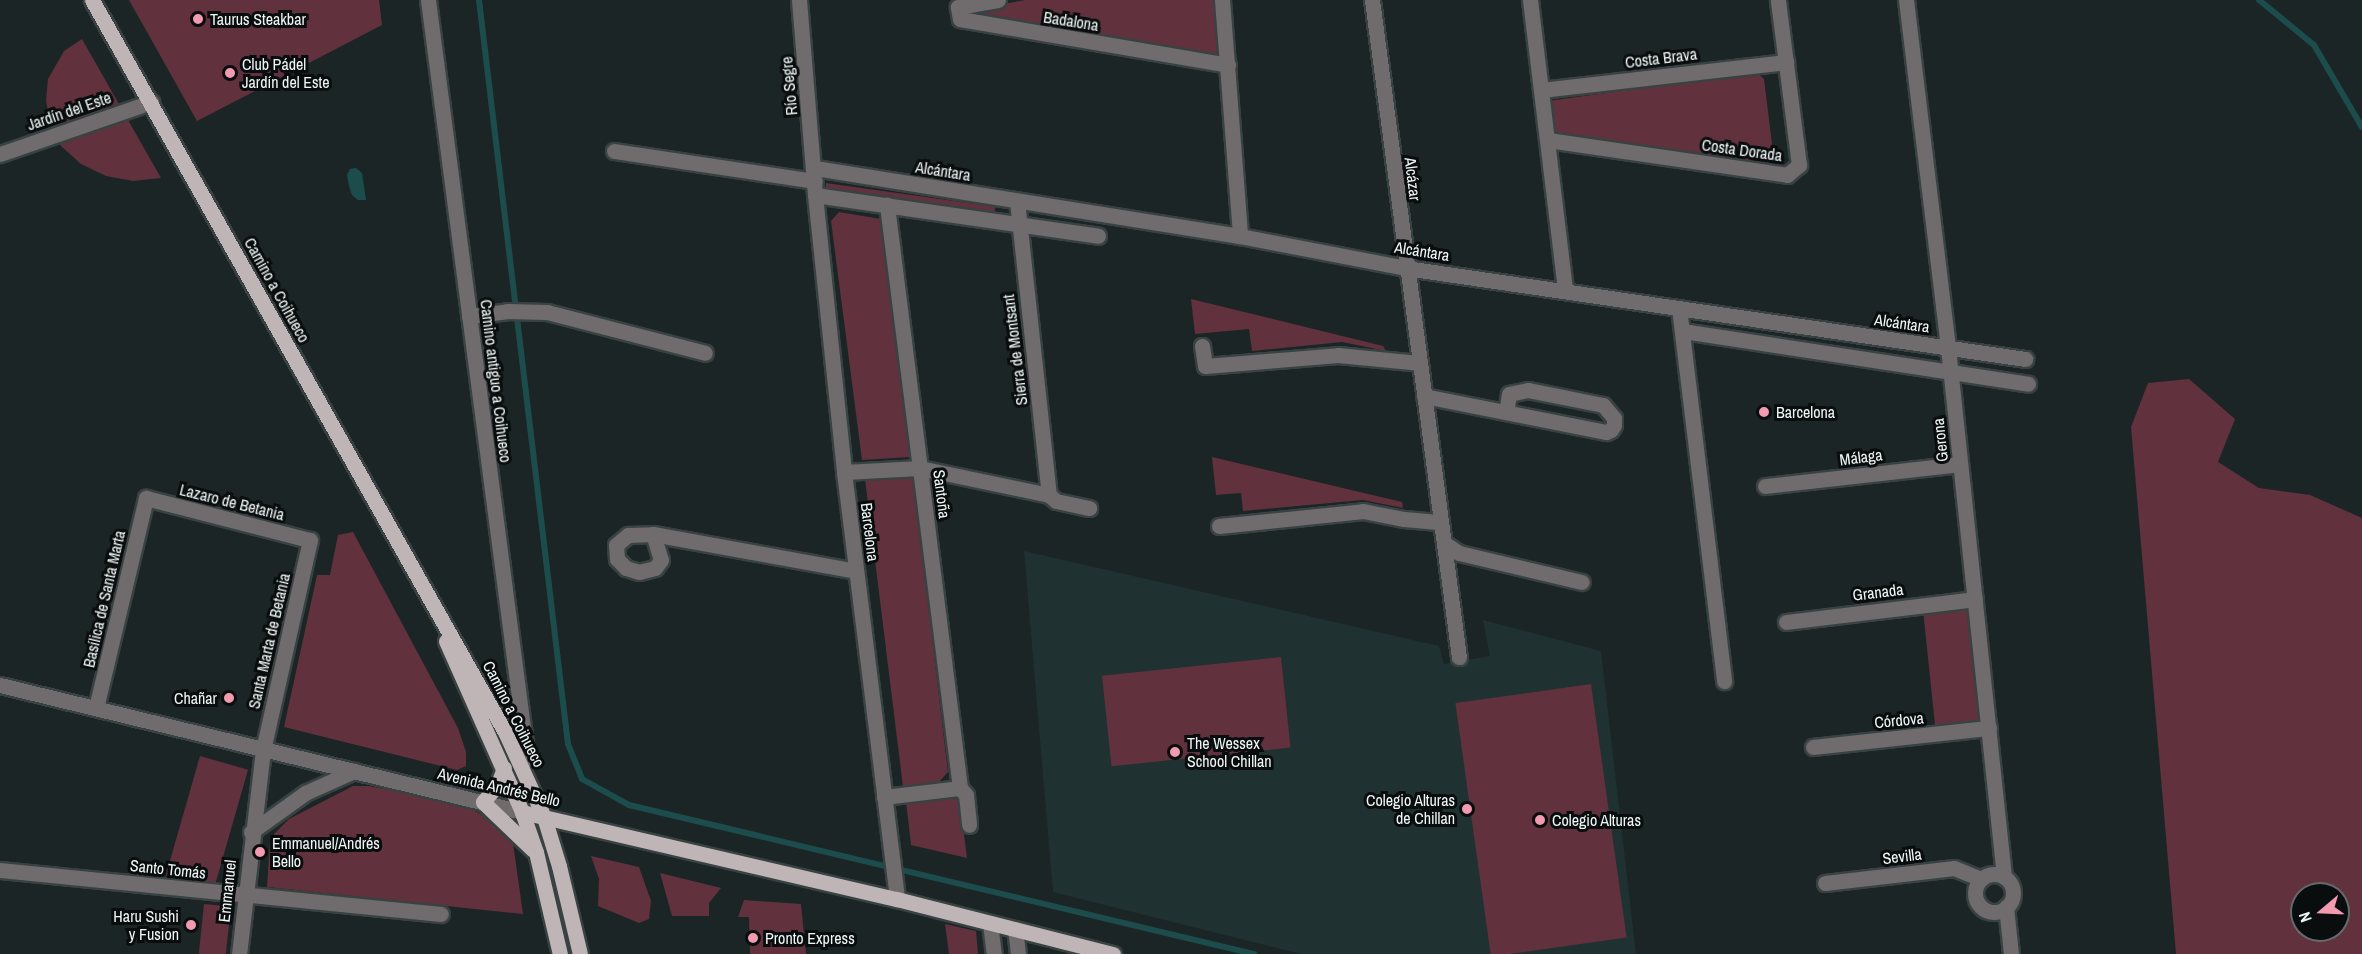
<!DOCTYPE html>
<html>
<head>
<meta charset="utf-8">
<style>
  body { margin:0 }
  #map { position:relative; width:2362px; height:954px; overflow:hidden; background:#1b2525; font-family:"Archivo Narrow",sans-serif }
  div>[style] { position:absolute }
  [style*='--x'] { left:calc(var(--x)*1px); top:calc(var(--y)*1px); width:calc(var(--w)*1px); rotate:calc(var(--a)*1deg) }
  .built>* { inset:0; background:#1f3131 }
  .green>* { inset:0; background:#61313d; transform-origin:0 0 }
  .water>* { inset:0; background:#1d4c4d }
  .stream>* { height:6px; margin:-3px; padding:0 3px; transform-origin:3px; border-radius:3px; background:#1d4c4d }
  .roads { filter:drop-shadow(2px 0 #394242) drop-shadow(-2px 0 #394242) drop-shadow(0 2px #394242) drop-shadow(0 -2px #394242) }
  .minor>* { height:15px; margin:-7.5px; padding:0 7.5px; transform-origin:7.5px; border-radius:7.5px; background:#706b6c }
  .minor>.ring { margin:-7.5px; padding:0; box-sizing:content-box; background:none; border:15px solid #706b6c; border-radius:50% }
  .major>* { height:15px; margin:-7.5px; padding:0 7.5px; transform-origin:7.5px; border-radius:7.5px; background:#bfb5b7 }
  .dots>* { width:16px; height:16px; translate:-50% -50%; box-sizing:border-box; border:3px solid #090d0d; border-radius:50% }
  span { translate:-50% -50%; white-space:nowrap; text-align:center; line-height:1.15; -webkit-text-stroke:6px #090d0d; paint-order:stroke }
  .poi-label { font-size:16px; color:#f0f6f6 }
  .left { translate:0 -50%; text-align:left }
  .right { translate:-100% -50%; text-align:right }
  .street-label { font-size:16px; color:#f0f6f6 }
  .north { position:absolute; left:2290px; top:882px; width:60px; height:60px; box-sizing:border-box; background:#090d0d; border:2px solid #656a6a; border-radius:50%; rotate:251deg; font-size:16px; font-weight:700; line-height:24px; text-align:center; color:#f0f6f6 }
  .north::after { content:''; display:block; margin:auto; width:21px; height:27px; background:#f29aaf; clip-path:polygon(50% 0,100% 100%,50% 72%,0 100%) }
</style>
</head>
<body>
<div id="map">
  <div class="built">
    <div style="clip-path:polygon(1024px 551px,1439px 646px,1444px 664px,1490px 656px,1483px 620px,1601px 651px,1636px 954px,1301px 954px,1053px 892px)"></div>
  </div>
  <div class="green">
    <div style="clip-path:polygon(129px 0,379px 0,382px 25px,197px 121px)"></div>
    <div style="clip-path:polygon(1025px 0,1218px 0,1223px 62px,965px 20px,962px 12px)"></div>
    <div style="clip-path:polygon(82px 39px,161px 178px,133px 181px,106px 176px,81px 164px,61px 146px,52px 130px,46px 101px,48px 79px,64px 51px)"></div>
    <div style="clip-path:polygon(1756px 72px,1764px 79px,1774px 160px,1762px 166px,1552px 133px,1548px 101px)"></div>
    <div style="left:826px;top:183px;width:171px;height:6px;rotate:8deg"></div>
    <div style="clip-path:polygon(839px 212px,881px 219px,910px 457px,862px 460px,831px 221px)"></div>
    <div style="clip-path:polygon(1191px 299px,1383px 346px,1386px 351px,1342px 342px,1252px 351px,1249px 329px,1195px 334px)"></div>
    <div style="clip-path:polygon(evenodd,2189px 379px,2235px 419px,2218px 462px,2259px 488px,2310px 495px,2362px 518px,2362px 954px,2176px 954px,2131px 427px,2148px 383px,2189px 379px,2302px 894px,2338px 894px,2338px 930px,2302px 930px,2302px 894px)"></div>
    <div style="clip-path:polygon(1212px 457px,1402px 502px,1403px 508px,1363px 500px,1243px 511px,1241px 493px,1216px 495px)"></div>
    <div style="clip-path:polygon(913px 478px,948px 772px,938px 783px,903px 787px,865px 479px)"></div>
    <div style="clip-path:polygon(353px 532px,458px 728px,466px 752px,466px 766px,457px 770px,284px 727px,317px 575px,330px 575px,338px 535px)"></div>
    <div style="left:1967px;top:608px;width:114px;height:44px;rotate:84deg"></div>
    <div style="left:1281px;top:657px;width:91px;height:180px;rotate:84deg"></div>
    <div style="left:1591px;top:684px;width:256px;height:137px;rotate:82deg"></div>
    <div style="left:200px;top:756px;width:50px;height:124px;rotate:16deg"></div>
    <div style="clip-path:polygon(353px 786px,369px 786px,464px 805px,486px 817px,513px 843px,523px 914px,267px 887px,270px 842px,275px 833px,289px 819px)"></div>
    <div style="clip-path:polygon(959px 795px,967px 858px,911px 845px,906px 801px)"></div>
    <div style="left:549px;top:850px;width:107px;height:5px;rotate:76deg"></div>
    <div style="clip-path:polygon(591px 856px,639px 867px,651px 901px,649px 919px,639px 923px,598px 906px,599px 879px)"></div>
    <div style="clip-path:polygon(660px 873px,721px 888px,709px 903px,709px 916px,672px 916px)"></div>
    <div style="clip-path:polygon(744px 900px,801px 904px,806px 954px,750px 954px,749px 917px,738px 917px)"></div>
    <div style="left:204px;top:904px;width:27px;height:50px;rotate:6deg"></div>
    <div style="clip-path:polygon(945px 924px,976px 931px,978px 954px,949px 954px)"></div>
  </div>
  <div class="water">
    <div style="clip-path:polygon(356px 168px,362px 173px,366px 200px,358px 200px,352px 195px,349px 186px,347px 175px,350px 169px)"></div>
  </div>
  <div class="stream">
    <div style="--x:479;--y:0;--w:749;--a:83.18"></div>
    <div style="--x:568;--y:744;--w:38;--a:68"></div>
    <div style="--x:582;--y:779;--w:54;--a:29"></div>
    <div style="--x:629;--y:805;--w:643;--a:13.41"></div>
    <div style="--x:2259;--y:0;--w:71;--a:39.3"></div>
    <div style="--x:2314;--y:45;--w:95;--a:59.7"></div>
  </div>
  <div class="roads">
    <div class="minor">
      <div style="--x:428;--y:0;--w:756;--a:82.56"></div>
      <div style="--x:526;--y:750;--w:9;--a:90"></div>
      <div style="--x:526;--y:759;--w:8;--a:130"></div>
      <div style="--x:799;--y:0;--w:196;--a:85.3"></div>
      <div style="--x:815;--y:195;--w:279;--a:84"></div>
      <div style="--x:844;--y:472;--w:430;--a:82.9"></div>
      <div style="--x:998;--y:0;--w:41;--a:170.1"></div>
      <div style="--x:958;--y:7;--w:12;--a:81"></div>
      <div style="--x:960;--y:19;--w:272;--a:9.7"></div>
      <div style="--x:1222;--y:0;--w:237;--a:85.6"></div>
      <div style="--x:1372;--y:0;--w:663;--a:82.46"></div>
      <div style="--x:1530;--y:0;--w:293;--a:83.1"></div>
      <div style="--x:1906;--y:0;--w:351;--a:83.1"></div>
      <div style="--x:1948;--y:348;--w:531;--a:83.95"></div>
      <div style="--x:1541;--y:90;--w:247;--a:-6.5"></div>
      <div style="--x:1548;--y:140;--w:242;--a:8.3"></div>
      <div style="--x:1787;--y:175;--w:16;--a:-40"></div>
      <div style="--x:1799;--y:165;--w:166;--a:-97.3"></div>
      <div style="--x:614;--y:151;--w:203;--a:8.5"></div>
      <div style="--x:0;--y:154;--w:160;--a:-19"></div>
      <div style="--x:815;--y:168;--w:430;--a:9.1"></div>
      <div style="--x:1240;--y:236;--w:169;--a:10.9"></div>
      <div style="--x:1406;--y:268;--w:626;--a:8.36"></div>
      <div style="--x:815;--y:195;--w:286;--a:8.2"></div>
      <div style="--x:1017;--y:201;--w:296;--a:83.8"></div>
      <div style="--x:1679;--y:308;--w:376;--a:83.1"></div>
      <div style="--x:469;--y:316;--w:38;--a:-7"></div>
      <div style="--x:507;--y:311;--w:40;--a:1.4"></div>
      <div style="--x:547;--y:312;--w:163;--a:14.5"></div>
      <div style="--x:1683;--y:331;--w:349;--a:8.7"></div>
      <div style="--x:1202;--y:346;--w:20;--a:81"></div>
      <div style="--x:1205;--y:366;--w:133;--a:-4.7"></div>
      <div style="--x:1338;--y:355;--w:81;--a:5.6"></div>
      <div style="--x:1424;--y:396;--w:186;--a:11.2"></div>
      <div style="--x:1606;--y:432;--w:5;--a:-22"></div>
      <div style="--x:1611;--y:430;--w:6;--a:-59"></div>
      <div style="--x:1614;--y:425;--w:7;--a:-90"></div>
      <div style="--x:1614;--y:418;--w:17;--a:-130"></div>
      <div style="--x:1603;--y:405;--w:76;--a:-168.7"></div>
      <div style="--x:1528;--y:390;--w:19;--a:168"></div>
      <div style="--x:1509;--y:394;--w:18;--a:99"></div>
      <div style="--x:844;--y:472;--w:76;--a:-3"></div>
      <div style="--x:920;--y:468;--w:132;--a:11.8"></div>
      <div style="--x:1049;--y:495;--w:9;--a:41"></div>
      <div style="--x:1056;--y:501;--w:34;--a:12"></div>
      <div style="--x:1765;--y:486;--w:196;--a:-6.4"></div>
      <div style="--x:1219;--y:526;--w:145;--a:-5.9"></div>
      <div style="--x:1363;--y:511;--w:42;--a:11"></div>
      <div style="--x:1404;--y:519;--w:37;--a:5"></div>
      <div style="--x:653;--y:534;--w:27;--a:73"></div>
      <div style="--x:661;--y:560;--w:10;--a:127"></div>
      <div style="--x:655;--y:568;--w:16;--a:166"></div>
      <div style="--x:639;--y:572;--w:14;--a:-163"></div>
      <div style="--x:626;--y:568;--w:13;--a:-135"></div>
      <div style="--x:617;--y:559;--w:14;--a:-94"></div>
      <div style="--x:616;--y:545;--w:16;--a:-40"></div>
      <div style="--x:628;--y:535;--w:25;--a:-2"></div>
      <div style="--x:653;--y:534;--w:206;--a:10.3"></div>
      <div style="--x:1444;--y:543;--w:18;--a:34"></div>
      <div style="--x:1459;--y:553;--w:126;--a:13.3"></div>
      <div style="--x:1786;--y:622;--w:190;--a:-6.9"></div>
      <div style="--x:0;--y:685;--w:537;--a:13.67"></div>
      <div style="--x:96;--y:708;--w:216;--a:-76.6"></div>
      <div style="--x:146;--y:498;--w:169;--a:14.4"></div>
      <div style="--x:310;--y:540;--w:215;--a:102.6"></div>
      <div style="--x:263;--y:750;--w:205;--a:96.7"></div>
      <div style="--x:1813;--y:747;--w:177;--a:-6.2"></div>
      <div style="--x:960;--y:788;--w:9;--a:49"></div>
      <div style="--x:966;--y:795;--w:30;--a:84"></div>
      <div style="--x:884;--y:797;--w:77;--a:-6.8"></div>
      <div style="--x:960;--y:788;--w:588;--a:-97.14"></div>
      <div style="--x:251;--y:832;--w:67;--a:-35.8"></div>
      <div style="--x:305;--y:793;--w:54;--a:-24.2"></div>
      <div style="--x:0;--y:870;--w:443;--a:5.7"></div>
      <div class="ring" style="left:1975px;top:874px;width:23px;height:23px"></div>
      <div style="--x:1825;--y:883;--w:130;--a:-6.6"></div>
      <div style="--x:1954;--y:868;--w:29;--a:22"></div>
      <div style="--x:2006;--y:907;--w:47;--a:83.9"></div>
      <div style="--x:990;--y:923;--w:31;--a:83"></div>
      <div style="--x:1015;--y:929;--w:25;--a:83"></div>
    </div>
    <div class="major">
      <div style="--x:92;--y:0;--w:840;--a:60.57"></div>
      <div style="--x:505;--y:732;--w:94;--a:65.4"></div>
      <div style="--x:544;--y:817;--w:51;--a:73"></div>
      <div style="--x:559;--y:866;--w:90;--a:76.6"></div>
      <div style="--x:446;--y:641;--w:187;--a:66"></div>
      <div style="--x:522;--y:812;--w:42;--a:70.7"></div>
      <div style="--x:536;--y:852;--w:105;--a:76.8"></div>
      <div style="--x:504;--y:768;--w:17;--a:111"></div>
      <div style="--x:498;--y:784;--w:23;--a:130"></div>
      <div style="--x:483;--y:802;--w:69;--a:43.8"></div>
      <div style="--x:522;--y:812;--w:385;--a:13.1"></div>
      <div style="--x:897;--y:899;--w:223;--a:14.3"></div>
    </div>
  </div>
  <div class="dots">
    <div style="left:198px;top:19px;background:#f29aaf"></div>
    <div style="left:230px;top:73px;background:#f29aaf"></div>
    <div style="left:1764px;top:412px;background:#f29aaf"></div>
    <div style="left:229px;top:698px;background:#f29aaf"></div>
    <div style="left:1175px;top:752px;background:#f29aaf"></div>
    <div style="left:1467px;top:809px;background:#f29aaf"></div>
    <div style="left:1540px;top:820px;background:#f29aaf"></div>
    <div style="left:260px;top:852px;background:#f29aaf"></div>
    <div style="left:191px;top:925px;background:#f29aaf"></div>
    <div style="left:753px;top:938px;background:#f29aaf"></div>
  </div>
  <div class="poi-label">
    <span class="left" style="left:210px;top:19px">Taurus Steakbar</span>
    <span class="left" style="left:242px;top:73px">Club Pádel<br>Jardín del Este</span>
    <span class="left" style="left:1776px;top:412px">Barcelona</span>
    <span class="right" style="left:217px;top:698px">Chañar</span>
    <span class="left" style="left:1187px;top:752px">The Wessex<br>School Chillan</span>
    <span class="right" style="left:1455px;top:809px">Colegio Alturas<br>de Chillan</span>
    <span class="left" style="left:1552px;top:820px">Colegio Alturas</span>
    <span class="left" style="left:272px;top:852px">Emmanuel/Andrés<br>Bello</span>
    <span class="right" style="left:179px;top:925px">Haru Sushi<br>y Fusion</span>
    <span class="left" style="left:765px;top:938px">Pronto Express</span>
  </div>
  <div class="street-label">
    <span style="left:1071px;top:21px;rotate:9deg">Badalona</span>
    <span style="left:1661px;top:58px;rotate:-7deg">Costa Brava</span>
    <span style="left:789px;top:86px;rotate:-95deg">Río Segre</span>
    <span style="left:69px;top:111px;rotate:-19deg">Jardín del Este</span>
    <span style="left:1742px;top:150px;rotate:8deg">Costa Dorada</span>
    <span style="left:943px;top:171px;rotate:9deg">Alcántara</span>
    <span style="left:1413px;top:179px;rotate:83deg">Alcázar</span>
    <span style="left:1422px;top:251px;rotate:9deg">Alcántara</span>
    <span style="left:277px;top:290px;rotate:61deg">Camino a Coihueco</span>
    <span style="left:1902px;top:323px;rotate:8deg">Alcántara</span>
    <span style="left:1015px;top:350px;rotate:-97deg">Sierra de Montsant</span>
    <span style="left:496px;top:381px;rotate:83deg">Camino antiguo a Coihueco</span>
    <span style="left:1940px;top:440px;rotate:-96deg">Gerona</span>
    <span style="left:1861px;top:457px;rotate:-7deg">Málaga</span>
    <span style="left:942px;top:494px;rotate:83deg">Santoña</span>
    <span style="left:232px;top:502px;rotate:14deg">Lazaro de Betania</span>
    <span style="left:870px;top:532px;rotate:83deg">Barcelona</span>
    <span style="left:1878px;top:592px;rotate:-7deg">Granada</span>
    <span style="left:104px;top:599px;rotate:-77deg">Basílica de Santa Marta</span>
    <span style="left:269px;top:641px;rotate:-77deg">Santa Marta de Betania</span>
    <span style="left:514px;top:714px;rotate:63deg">Camino a Coihueco</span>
    <span style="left:1899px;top:720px;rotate:-6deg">Córdova</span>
    <span style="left:499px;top:787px;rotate:13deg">Avenida Andrés Bello</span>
    <span style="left:1902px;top:856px;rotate:-7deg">Sevilla</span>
    <span style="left:168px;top:869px;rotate:6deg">Santo Tomás</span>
    <span style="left:227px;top:891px;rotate:-84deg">Emmanuel</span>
  </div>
  <div class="north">N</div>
</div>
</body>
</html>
